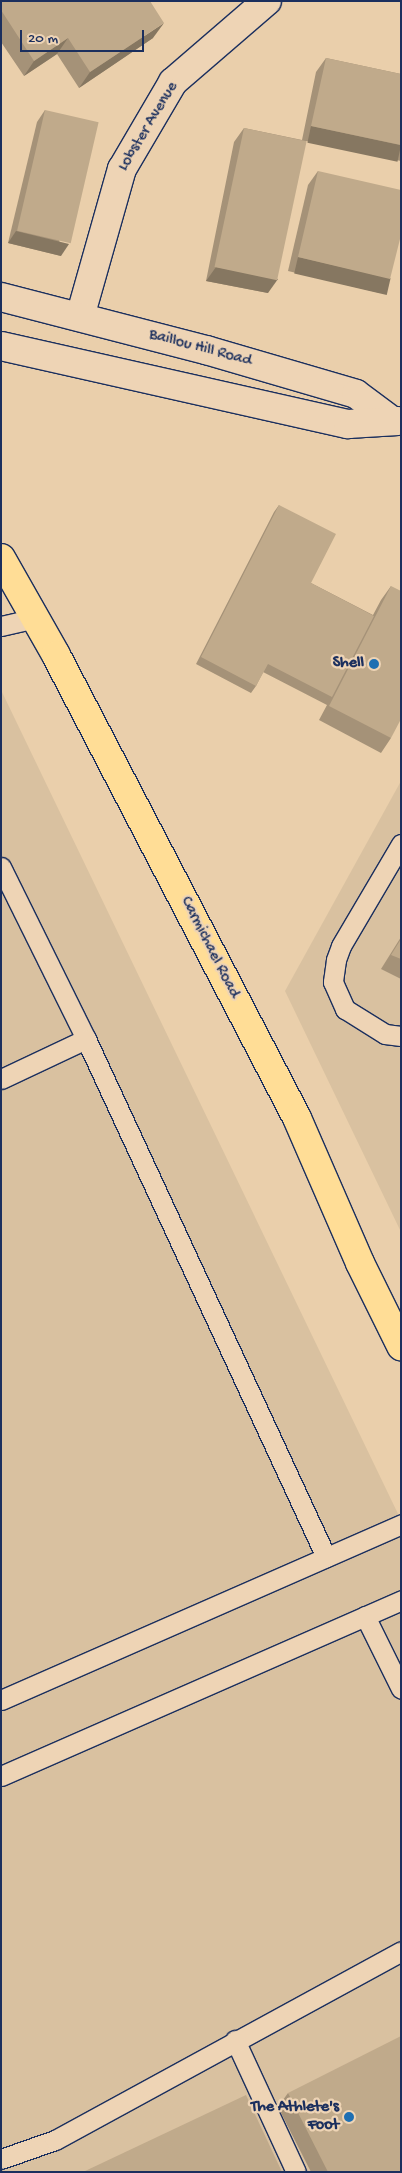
<!DOCTYPE html>
<html>
<head>
<meta charset="utf-8">
<style>
  body { margin:0 }
  #map { position:relative; width:402px; height:2173px; overflow:hidden; background:#eacfab; font-family:"Gochi Hand",sans-serif }
  div>[style] { position:absolute }
  [style*='--x'] { left:calc(var(--x)*1px); top:calc(var(--y)*1px); width:calc(var(--w)*1px); rotate:calc(var(--a)*1deg) }
  .built>* { inset:0; background:#d9c1a0 }
  .roads { filter:drop-shadow(1px 0 #1b2f5e) drop-shadow(-1px 0 #1b2f5e) drop-shadow(0 1px #1b2f5e) drop-shadow(0 -1px #1b2f5e) }
  .lane>* { height:19px; margin:-9.5px; padding:0 9.5px; transform-origin:9.5px; border-radius:9.5px; background:#eed4b5 }
  .street>* { height:28px; margin:-14px; padding:0 14px; transform-origin:14px; border-radius:14px; background:#eed4b5 }
  .secondary>* { height:28px; margin:-14px; padding:0 14px; transform-origin:14px; border-radius:14px; background:#eed4b5 }
  .primary>* { height:28px; margin:-14px; padding:0 14px; transform-origin:14px; border-radius:14px; background:#ffdd96 }
  .wall>* { inset:0; background:#a59278 }
  .shaded-wall>* { inset:0; background:#867761; transform-origin:0 0 }
  .building>* { inset:0; background:#c0aa8b; transform-origin:0 0 }
  .dots>* { width:14px; height:14px; translate:-50% -50%; box-sizing:border-box; border:2px solid #eed4b5; border-radius:50% }
  span { translate:-50% -50%; white-space:nowrap; text-align:center; line-height:1.15; -webkit-text-stroke:4.5px #eed4b5; paint-order:stroke }
  .street-label { font-size:16px; color:#1b2f5e }
  .poi-label { font-size:16px; color:#1b2f5e; font-weight:700 }
  .right { translate:-100% -50%; text-align:right }
  .frame { position:absolute; inset:0; border:2px solid #1b2f5e; pointer-events:none }
  .scale { position:absolute; left:20px; top:30px; width:124px; height:22px; box-sizing:border-box; border:2px solid #1b2f5e; border-top:0; padding-left:6px; font-size:15px; line-height:18px; white-space:nowrap; color:#1b2f5e; -webkit-text-stroke:4px #eed4b5; paint-order:stroke }
</style>
</head>
<body>
<div id="map">
  <div class="built">
    <div style="clip-path:polygon(1px 690px,401px 1520px,401px 2172px,1px 2172px)"></div>
    <div style="clip-path:polygon(401px 781px,401px 1232px,285px 991px)"></div>
  </div>
  <div class="roads">
    <div class="lane">
      <div style="--x:1;--y:626;--w:37;--a:-13"></div>
      <div style="--x:401;--y:844;--w:118;--a:120.5"></div>
      <div style="--x:341;--y:946;--w:15;--a:110"></div>
      <div style="--x:336;--y:960;--w:22;--a:98"></div>
      <div style="--x:333;--y:982;--w:30;--a:66"></div>
      <div style="--x:345;--y:1009;--w:47;--a:32"></div>
      <div style="--x:385;--y:1034;--w:16;--a:7"></div>
      <div style="--x:1;--y:867;--w:192;--a:63.7"></div>
      <div style="--x:86;--y:1039;--w:571;--a:65.14"></div>
      <div style="--x:1;--y:1079;--w:94;--a:-25.2"></div>
      <div style="--x:365;--y:1616;--w:81;--a:63.7"></div>
      <div style="--x:1;--y:1700;--w:437;--a:-23.7"></div>
      <div style="--x:1;--y:1776;--w:437;--a:-23.7"></div>
      <div style="--x:235;--y:2040;--w:145;--a:65.2"></div>
      <div style="--x:1;--y:2159;--w:57;--a:-19.4"></div>
      <div style="--x:55;--y:2140;--w:394;--a:-28.6"></div>
    </div>
    <div class="street">
      <div style="--x:80;--y:317;--w:154;--a:-74.2"></div>
      <div style="--x:122;--y:169;--w:101;--a:-59.6"></div>
      <div style="--x:173;--y:82;--w:124;--a:-40.8"></div>
    </div>
    <div class="secondary">
      <div style="--x:1;--y:297;--w:212;--a:14.5"></div>
      <div style="--x:206;--y:350;--w:156;--a:16.3"></div>
      <div style="--x:356;--y:394;--w:44;--a:36.6"></div>
      <div style="--x:1;--y:346;--w:356;--a:12.7"></div>
      <div style="--x:348;--y:424;--w:50;--a:-3.4"></div>
    </div>
    <div class="primary">
      <div style="--x:1;--y:558;--w:112;--a:60.4"></div>
      <div style="--x:56;--y:655;--w:522;--a:62.5"></div>
      <div style="--x:297;--y:1118;--w:158;--a:66.5"></div>
      <div style="--x:360;--y:1263;--w:93;--a:63.7"></div>
    </div>
  </div>
  <div class="wall">
    <div style="clip-path:polygon(1px 1px,153px 38px,79px 88px,57px 54px,24px 76px,1px 42px)"></div>
    <div style="clip-path:polygon(326px 58px,401px 74px,401px 161px,306px 141px,268px 293px,206px 281px,234px 142px,244px 128px,302px 140px,316px 72px)"></div>
    <div style="clip-path:polygon(45px 110px,61px 256px,8px 243px,37px 122px)"></div>
    <div style="clip-path:polygon(318px 171px,380px 293px,288px 271px,308px 185px)"></div>
    <div style="clip-path:polygon(279px 505px,311px 583px,373px 615px,381px 600px,391px 586px,391px 738px,381px 753px,319px 720px,327px 705px,263px 672px,256px 686px,251px 693px,196px 664px,274px 512px)"></div>
    <div style="clip-path:polygon(401px 937px,401px 979px,381px 969px)"></div>
    <div style="clip-path:polygon(288px 2093px,401px 2172px,311px 2172px,278px 2107px)"></div>
  </div>
  <div class="shaded-wall">
    <div style="clip-path:polygon(164px 23px,153px 38px,79px 88px,90px 72px)"></div>
    <div style="clip-path:polygon(68px 38px,57px 54px,24px 76px,34px 61px)"></div>
    <div style="left:311px;top:126px;width:92px;height:17px;rotate:12deg"></div>
    <div style="clip-path:polygon(16px 231px,69px 244px,61px 256px,8px 243px)"></div>
    <div style="left:298px;top:257px;width:95px;height:17px;rotate:13deg"></div>
    <div style="clip-path:polygon(216px 267px,278px 279px,268px 293px,206px 281px)"></div>
  </div>
  <div class="building">
    <div style="clip-path:polygon(1px 1px,150px 1px,164px 23px,90px 72px,68px 38px,34px 61px,1px 10px)"></div>
    <div style="clip-path:polygon(326px 58px,401px 74px,401px 145px,311px 126px)"></div>
    <div style="left:45px;top:110px;width:55px;height:124px;rotate:13deg"></div>
    <div style="left:244px;top:128px;width:64px;height:142px;rotate:12deg"></div>
    <div style="clip-path:polygon(318px 171px,401px 190px,401px 235px,390px 279px,298px 257px)"></div>
    <div style="clip-path:polygon(279px 505px,336px 534px,311px 583px,374px 616px,332px 697px,268px 664px,256px 686px,201px 657px)"></div>
    <div style="clip-path:polygon(391px 586px,401px 591px,401px 719px,391px 738px,329px 706px)"></div>
    <div style="clip-path:polygon(401px 939px,401px 959px,391px 955px)"></div>
    <div style="clip-path:polygon(401px 2036px,401px 2172px,328px 2172px,288px 2093px)"></div>
    <div style="clip-path:polygon(246px 2095px,282px 2172px,83px 2172px)"></div>
  </div>
  <div class="dots">
    <div style="left:374px;top:664px;background:#1f6fb2"></div>
    <div style="left:349px;top:2117px;background:#1f6fb2"></div>
  </div>
  <div class="street-label">
    <span style="left:149px;top:127px;rotate:-59deg">Lobster Avenue</span>
    <span style="left:200px;top:349px;rotate:15deg">Baillou Hill Road</span>
    <span style="left:209px;top:948px;rotate:63deg">Carmichael Road</span>
  </div>
  <div class="poi-label">
    <span class="right" style="left:364px;top:664px">Shell</span>
    <span class="right" style="left:339px;top:2117px">The Athlete's<br>Foot</span>
  </div>
  <div class="frame"></div>
  <div class="scale">20 m</div>
</div>
</body>
</html>
